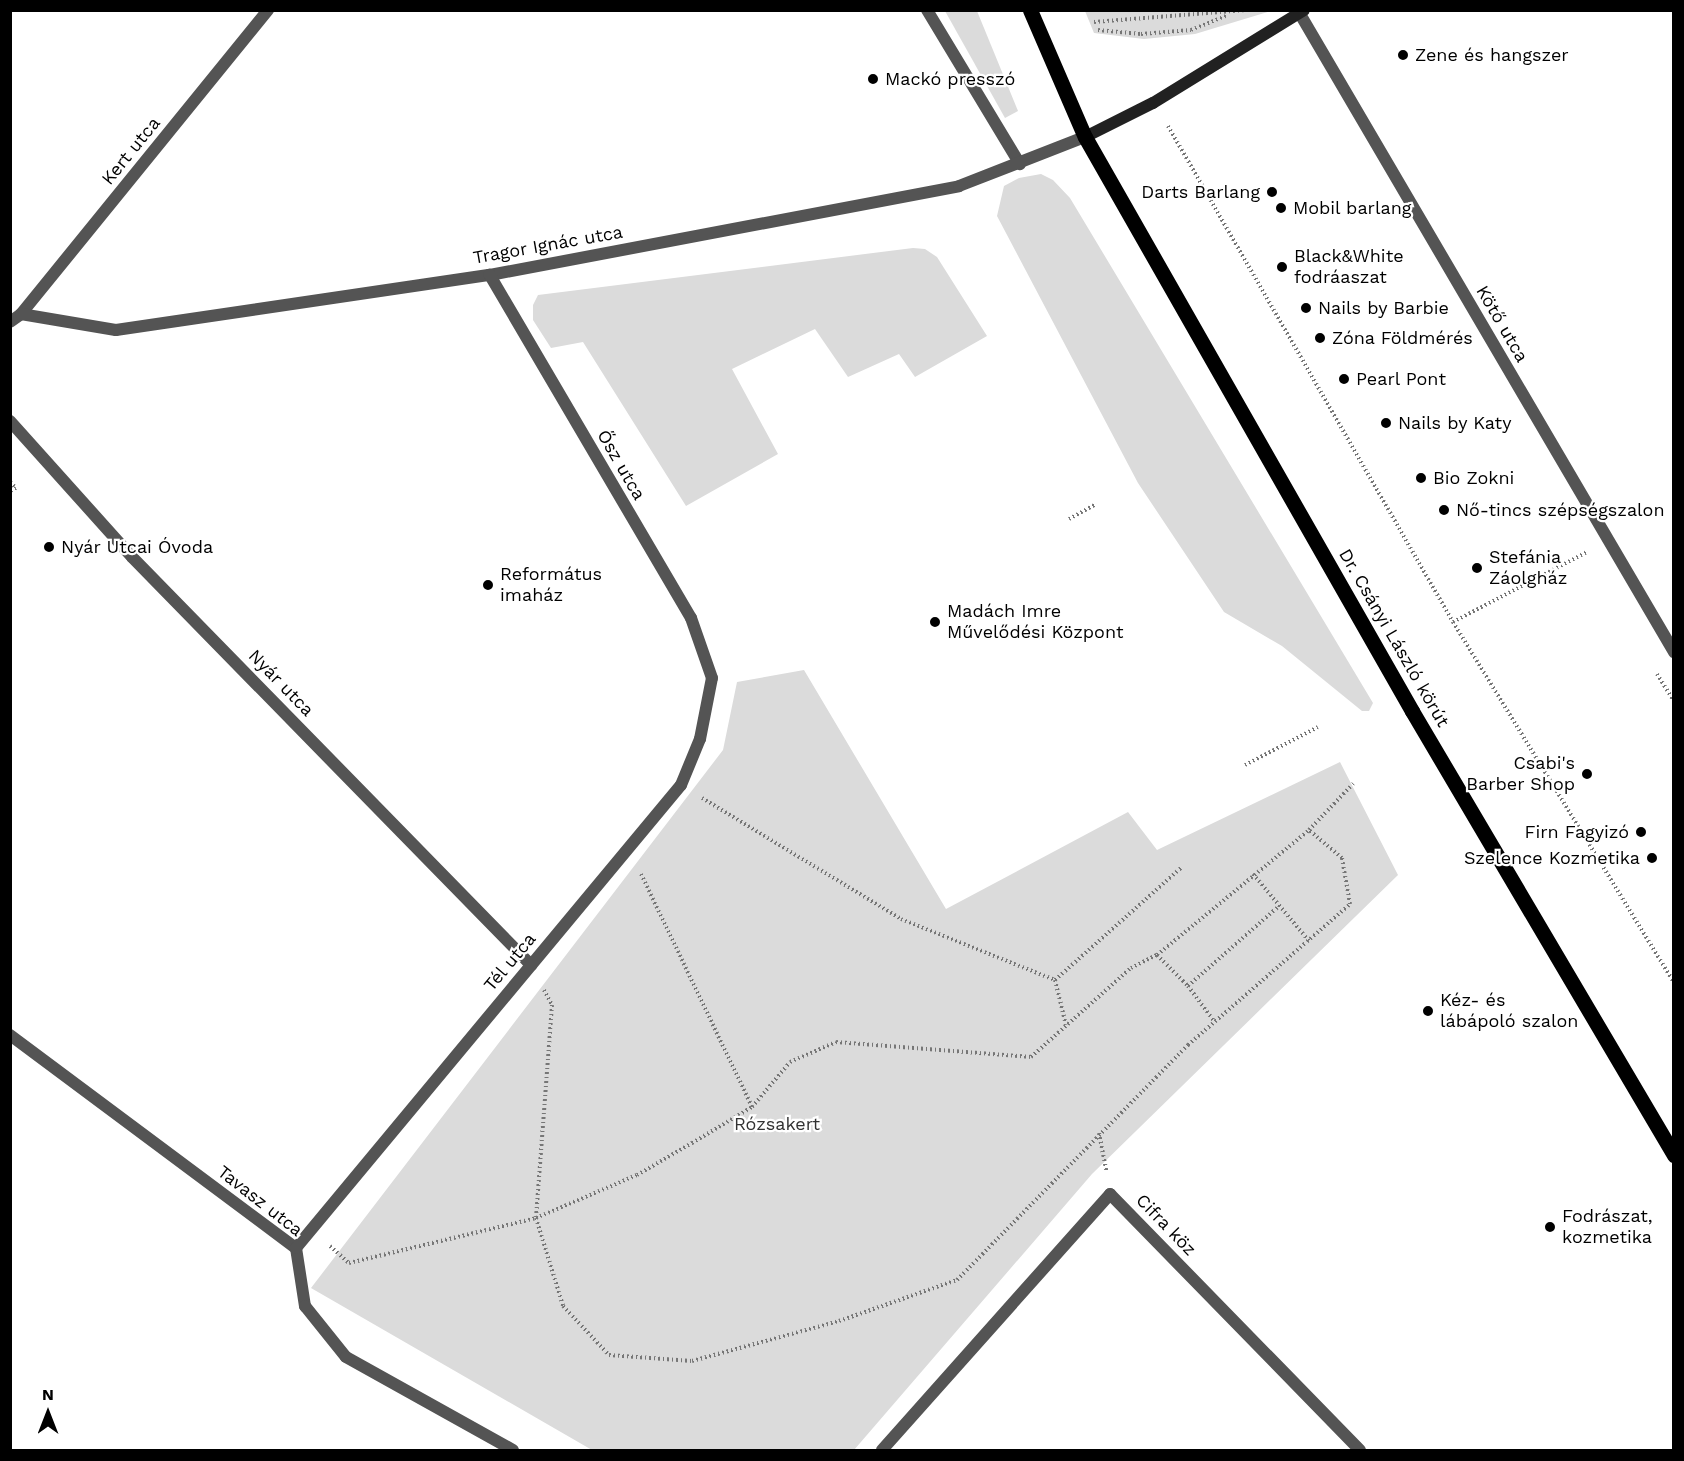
<!DOCTYPE html>
<html>
<head>
<meta charset="utf-8">
<style>
  body { margin:0 }
  #map { position:relative; width:1684px; height:1461px; overflow:hidden; background:#fff; font-family:"Work Sans",sans-serif }
  div>[style] { position:absolute }
  [style*='--x'] { left:calc(var(--x)*1px); top:calc(var(--y)*1px); width:calc(var(--w)*1px); rotate:calc(var(--a)*1deg) }
  .green>* { inset:0; background:#dbdbdb }
  .path>* { height:4px; margin-top:-2px; transform-origin:0; background:repeating-linear-gradient(90deg,#767676 0 1.5px,transparent 0 4.5px) }
  .street>* { height:12px; margin:-6px; padding:0 6px; transform-origin:6px; border-radius:6px; background:#545454 }
  .secondary>* { height:12px; margin:-6px; padding:0 6px; transform-origin:6px; border-radius:6px; background:#212121 }
  .primary>* { height:15px; margin:-7.5px; padding:0 7.5px; transform-origin:7.5px; border-radius:7.5px; background:#000 }
  .dots>* { width:16px; height:16px; translate:-50% -50%; box-sizing:border-box; border:3px solid #fff; border-radius:50% }
  span { translate:-50% -50%; white-space:nowrap; text-align:center; line-height:1.15; -webkit-text-stroke:4.5px #fff; paint-order:stroke }
  .poi-label { font-size:18px; color:#000 }
  .left { translate:0 -50%; text-align:left }
  .right { translate:-100% -50%; text-align:right }
  .street-label { font-size:18px; color:#000 }
  .park-label { font-size:18px; color:#323232 }
  .frame { position:absolute; inset:0; border:12px solid #000; pointer-events:none }
  .north { position:absolute; left:18px; top:1383px; width:60px; height:60px; -webkit-text-stroke:4px #fff; paint-order:stroke; rotate:0deg; font-size:16px; font-weight:700; line-height:24px; text-align:center; color:#000 }
  .north::after { content:''; display:block; margin:auto; width:21px; height:27px; background:#000; clip-path:polygon(50% 0,100% 100%,50% 72%,0 100%) }
</style>
</head>
<body>
<div id="map">
  <div class="green">
    <div style="clip-path:polygon(945px 11px,977px 11px,1018px 111px,1005px 118px)"></div>
    <div style="clip-path:polygon(1085px 11px,1271px 11px,1195px 34px,1144px 39px,1094px 33px)"></div>
    <div style="clip-path:polygon(1041px 174px,1053px 180px,1070px 198px,1373px 703px,1369px 711px,1362px 711px,1282px 646px,1224px 612px,1138px 483px,997px 216px,1004px 186px,1019px 178px)"></div>
    <div style="clip-path:polygon(913px 248px,925px 249px,937px 257px,987px 336px,915px 377px,899px 354px,848px 377px,815px 329px,732px 369px,778px 454px,686px 506px,583px 342px,551px 348px,533px 320px,533px 305px,538px 295px)"></div>
    <div style="clip-path:polygon(804px 670px,946px 909px,1128px 812px,1157px 850px,1340px 762px,1398px 875px,1092px 1174px,854px 1450px,592px 1450px,311px 1288px,723px 750px,737px 682px)"></div>
  </div>
  <div class="path">
    <div style="--x:1094;--y:22;--w:152;--a:-4.5"></div>
    <div style="--x:1098;--y:30;--w:43;--a:5.3"></div>
    <div style="--x:1141;--y:34;--w:50;--a:-4.6"></div>
    <div style="--x:1191;--y:30;--w:38;--a:-22"></div>
    <div style="--x:1168;--y:126;--w:572;--a:60.12"></div>
    <div style="--x:1453;--y:622;--w:423;--a:58.5"></div>
    <div style="--x:10;--y:482;--w:8;--a:45"></div>
    <div style="--x:16;--y:488;--w:7;--a:153"></div>
    <div style="--x:1069;--y:519;--w:31;--a:-29"></div>
    <div style="--x:1453;--y:622;--w:151;--a:-27.6"></div>
    <div style="--x:1657;--y:674;--w:32;--a:58"></div>
    <div style="--x:1245;--y:765;--w:82;--a:-27.5"></div>
    <div style="--x:702;--y:798;--w:233;--a:31.3"></div>
    <div style="--x:901;--y:919;--w:166;--a:21.6"></div>
    <div style="--x:1055;--y:980;--w:46;--a:76.3"></div>
    <div style="--x:641;--y:874;--w:258;--a:64.5"></div>
    <div style="--x:1253;--y:874;--w:87;--a:50.1"></div>
    <div style="--x:1157;--y:955;--w:44;--a:45"></div>
    <div style="--x:1188;--y:986;--w:44;--a:53.4"></div>
    <div style="--x:1055;--y:980;--w:170;--a:-41.7"></div>
    <div style="--x:1188;--y:986;--w:121;--a:-41.3"></div>
    <div style="--x:544;--y:990;--w:17;--a:62"></div>
    <div style="--x:552;--y:1005;--w:214;--a:94.3"></div>
    <div style="--x:536;--y:1218;--w:92;--a:72.9"></div>
    <div style="--x:563;--y:1306;--w:67;--a:46.8"></div>
    <div style="--x:609;--y:1355;--w:83;--a:4.1"></div>
    <div style="--x:692;--y:1361;--w:152;--a:-15.2"></div>
    <div style="--x:839;--y:1321;--w:125;--a:-19.2"></div>
    <div style="--x:957;--y:1280;--w:330;--a:-45.5"></div>
    <div style="--x:1188;--y:1045;--w:215;--a:-41"></div>
    <div style="--x:1350;--y:904;--w:47;--a:-99.9"></div>
    <div style="--x:1342;--y:858;--w:43;--a:-139.7"></div>
    <div style="--x:1099;--y:1133;--w:38;--a:79"></div>
    <div style="--x:330;--y:1246;--w:25;--a:42"></div>
    <div style="--x:349;--y:1263;--w:192;--a:-13.5"></div>
    <div style="--x:536;--y:1218;--w:110;--a:-23.1"></div>
    <div style="--x:637;--y:1175;--w:64;--a:-30.2"></div>
    <div style="--x:692;--y:1143;--w:70;--a:-31"></div>
    <div style="--x:752;--y:1107;--w:59;--a:-49.8"></div>
    <div style="--x:790;--y:1062;--w:50;--a:-23.5"></div>
    <div style="--x:836;--y:1042;--w:196;--a:4.4"></div>
    <div style="--x:1031;--y:1057;--w:134;--a:-41.7"></div>
    <div style="--x:1131;--y:968;--w:29;--a:-27"></div>
    <div style="--x:1157;--y:955;--w:197;--a:-39.4"></div>
    <div style="--x:1309;--y:830;--w:64;--a:-46.3"></div>
  </div>
  <div class="street">
    <div style="--x:927;--y:10;--w:180;--a:58.9"></div>
    <div style="--x:1300;--y:14;--w:740;--a:59.62"></div>
    <div style="--x:21;--y:314;--w:392;--a:-50.9"></div>
    <div style="--x:10;--y:322;--w:14;--a:-36"></div>
    <div style="--x:21;--y:314;--w:96;--a:9.6"></div>
    <div style="--x:116;--y:330;--w:378;--a:-8.4"></div>
    <div style="--x:490;--y:275;--w:477;--a:-10.7"></div>
    <div style="--x:959;--y:186;--w:135;--a:-21.3"></div>
    <div style="--x:10;--y:421;--w:183;--a:48.1"></div>
    <div style="--x:132;--y:557;--w:571;--a:45.64"></div>
    <div style="--x:10;--y:1035;--w:357;--a:36.7"></div>
    <div style="--x:296;--y:1248;--w:59;--a:81.2"></div>
    <div style="--x:305;--y:1306;--w:65;--a:51.2"></div>
    <div style="--x:346;--y:1357;--w:191;--a:29.1"></div>
    <div style="--x:296;--y:1248;--w:602;--a:-50.26"></div>
    <div style="--x:681;--y:785;--w:50;--a:-67.6"></div>
    <div style="--x:700;--y:739;--w:62;--a:-78.9"></div>
    <div style="--x:712;--y:678;--w:64;--a:-109.3"></div>
    <div style="--x:691;--y:618;--w:398;--a:-120.4"></div>
    <div style="--x:882;--y:1450;--w:343;--a:-48.3"></div>
    <div style="--x:1110;--y:1194;--w:358;--a:45.7"></div>
  </div>
  <div class="secondary">
    <div style="--x:1085;--y:137;--w:76;--a:-26.6"></div>
    <div style="--x:1153;--y:103;--w:177;--a:-31.6"></div>
  </div>
  <div class="primary">
    <div style="--x:1030;--y:10;--w:138;--a:66.6"></div>
    <div style="--x:1085;--y:137;--w:661;--a:60.33"></div>
    <div style="--x:1412;--y:711;--w:516;--a:59.46"></div>
  </div>
  <div class="dots">
    <div style="left:1403px;top:55px;background:#000"></div>
    <div style="left:873px;top:79px;background:#000"></div>
    <div style="left:1272px;top:192px;background:#000"></div>
    <div style="left:1281px;top:208px;background:#000"></div>
    <div style="left:1282px;top:267px;background:#000"></div>
    <div style="left:1306px;top:308px;background:#000"></div>
    <div style="left:1320px;top:338px;background:#000"></div>
    <div style="left:1344px;top:379px;background:#000"></div>
    <div style="left:1386px;top:423px;background:#000"></div>
    <div style="left:1421px;top:478px;background:#000"></div>
    <div style="left:1444px;top:510px;background:#000"></div>
    <div style="left:49px;top:547px;background:#000"></div>
    <div style="left:1477px;top:568px;background:#000"></div>
    <div style="left:488px;top:585px;background:#000"></div>
    <div style="left:935px;top:622px;background:#000"></div>
    <div style="left:1587px;top:774px;background:#000"></div>
    <div style="left:1641px;top:832px;background:#000"></div>
    <div style="left:1652px;top:858px;background:#000"></div>
    <div style="left:1428px;top:1011px;background:#000"></div>
    <div style="left:1550px;top:1227px;background:#000"></div>
  </div>
  <div class="poi-label">
    <span class="left" style="left:1415px;top:55px">Zene és hangszer</span>
    <span class="left" style="left:885px;top:79px">Mackó presszó</span>
    <span class="right" style="left:1260px;top:192px">Darts Barlang</span>
    <span class="left" style="left:1293px;top:208px">Mobil barlang</span>
    <span class="left" style="left:1294px;top:267px">Black&amp;White<br>fodráaszat</span>
    <span class="left" style="left:1318px;top:308px">Nails by Barbie</span>
    <span class="left" style="left:1332px;top:338px">Zóna Földmérés</span>
    <span class="left" style="left:1356px;top:379px">Pearl Pont</span>
    <span class="left" style="left:1398px;top:423px">Nails by Katy</span>
    <span class="left" style="left:1433px;top:478px">Bio Zokni</span>
    <span class="left" style="left:1456px;top:510px">Nő-tincs szépségszalon</span>
    <span class="left" style="left:61px;top:547px">Nyár Utcai Óvoda</span>
    <span class="left" style="left:1489px;top:568px">Stefánia<br>Záolgház</span>
    <span class="left" style="left:500px;top:585px">Református<br>imaház</span>
    <span class="left" style="left:947px;top:622px">Madách Imre<br>Művelődési Központ</span>
    <span class="right" style="left:1575px;top:774px">Csabi's<br>Barber Shop</span>
    <span class="right" style="left:1629px;top:832px">Firn Fagyizó</span>
    <span class="right" style="left:1640px;top:858px">Szelence Kozmetika</span>
    <span class="left" style="left:1440px;top:1011px">Kéz- és<br>lábápoló szalon</span>
    <span class="left" style="left:1562px;top:1227px">Fodrászat,<br>kozmetika</span>
  </div>
  <div class="street-label">
    <span style="left:131px;top:151px;rotate:-51deg">Kert utca</span>
    <span style="left:548px;top:245px;rotate:-10deg">Tragor Ignác utca</span>
    <span style="left:1502px;top:324px;rotate:60deg">Kötő utca</span>
    <span style="left:621px;top:465px;rotate:60deg">Ősz utca</span>
    <span style="left:1394px;top:638px;rotate:60deg">Dr. Csányi László körút</span>
    <span style="left:281px;top:683px;rotate:46deg">Nyár utca</span>
    <span style="left:510px;top:962px;rotate:-50deg">Tél utca</span>
    <span style="left:260px;top:1201px;rotate:38deg">Tavasz utca</span>
    <span style="left:1166px;top:1225px;rotate:46deg">Cifra köz</span>
  </div>
  <div class="park-label">
    <span style="left:777px;top:1124px">Rózsakert</span>
  </div>
  <div class="frame"></div>
  <div class="north">N</div>
</div>
</body>
</html>
